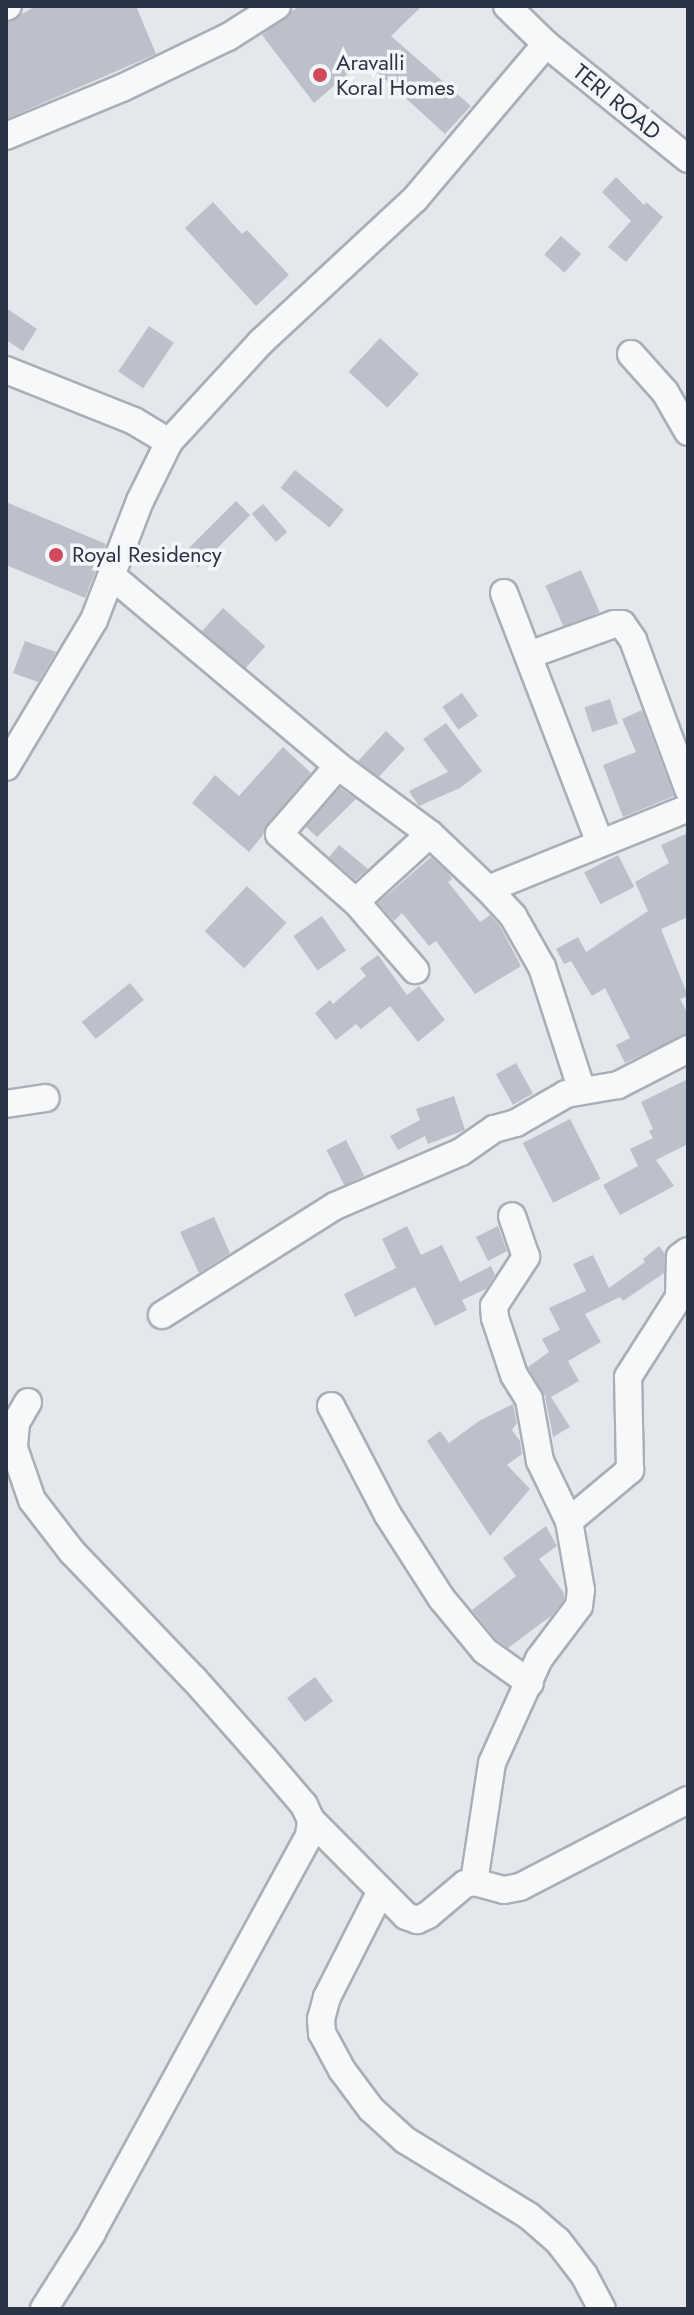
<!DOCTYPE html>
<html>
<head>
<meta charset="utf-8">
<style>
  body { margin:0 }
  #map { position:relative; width:694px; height:2315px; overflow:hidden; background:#e4e7ec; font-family:Jost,sans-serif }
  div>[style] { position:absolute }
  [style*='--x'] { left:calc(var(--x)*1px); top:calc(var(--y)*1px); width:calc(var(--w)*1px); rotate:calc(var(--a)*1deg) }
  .building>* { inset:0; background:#bbc0ca; transform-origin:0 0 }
  .roads { filter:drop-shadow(2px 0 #a9aeb7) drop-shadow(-2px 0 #a9aeb7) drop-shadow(0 2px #a9aeb7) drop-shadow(0 -2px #a9aeb7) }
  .minor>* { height:26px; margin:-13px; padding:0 13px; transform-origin:13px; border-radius:13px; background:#f7f8fa }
  .dots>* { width:22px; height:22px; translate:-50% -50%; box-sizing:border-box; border:4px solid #f4f6f9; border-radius:50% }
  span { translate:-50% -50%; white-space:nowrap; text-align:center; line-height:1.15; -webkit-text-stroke:7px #f4f6f9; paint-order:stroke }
  .poi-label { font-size:22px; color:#2b3445 }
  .left { translate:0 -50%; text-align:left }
  .street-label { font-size:22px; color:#2b3445 }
  .frame { position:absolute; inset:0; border:8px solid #2b3445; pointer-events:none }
</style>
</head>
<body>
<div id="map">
  <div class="building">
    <div style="clip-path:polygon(36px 6px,136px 6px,156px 54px,6px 119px,6px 23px)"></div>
    <div style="clip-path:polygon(299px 6px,422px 6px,391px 36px,471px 106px,445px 134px,364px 60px,314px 103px,262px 35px)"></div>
    <div style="clip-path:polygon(616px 177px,644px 205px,646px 202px,663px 217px,626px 262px,608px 247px,631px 221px,602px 192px)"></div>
    <div style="clip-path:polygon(213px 202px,242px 234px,247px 230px,289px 275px,256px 306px,185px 228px)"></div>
    <div style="left:561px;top:236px;width:27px;height:25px;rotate:42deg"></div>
    <div style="clip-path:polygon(6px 308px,37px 329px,23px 351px,6px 340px)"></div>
    <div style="left:149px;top:326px;width:30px;height:55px;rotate:34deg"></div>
    <div style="left:380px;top:338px;width:53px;height:46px;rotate:43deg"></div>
    <div style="left:295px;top:470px;width:63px;height:23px;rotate:39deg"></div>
    <div style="left:236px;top:501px;width:20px;height:74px;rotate:45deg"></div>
    <div style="clip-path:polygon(6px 502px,106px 544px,85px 598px,6px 565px)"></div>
    <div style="left:263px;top:504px;width:37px;height:15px;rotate:49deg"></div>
    <div style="left:581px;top:570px;width:46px;height:39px;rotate:66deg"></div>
    <div style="left:223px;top:608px;width:57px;height:31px;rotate:42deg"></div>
    <div style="clip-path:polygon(25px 641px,56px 652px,38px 682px,13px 673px)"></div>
    <div style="left:462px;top:693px;width:28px;height:24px;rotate:55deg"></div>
    <div style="left:610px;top:699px;width:26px;height:27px;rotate:72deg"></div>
    <div style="clip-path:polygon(642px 710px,674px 796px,623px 817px,603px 765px,636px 752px,622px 719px)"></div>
    <div style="clip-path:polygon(446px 723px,482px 771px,460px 788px,419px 806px,409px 791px,448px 772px,423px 739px)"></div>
    <div style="left:386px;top:731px;width:26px;height:41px;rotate:43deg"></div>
    <div style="clip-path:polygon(283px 747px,311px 773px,267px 824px,263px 835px,249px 852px,192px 803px,215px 775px,239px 796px)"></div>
    <div style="clip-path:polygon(340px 788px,356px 799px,317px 837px,306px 827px)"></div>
    <div style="clip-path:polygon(688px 833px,688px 917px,661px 929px,688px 996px,680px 999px,688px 1014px,688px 1033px,625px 1063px,616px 1045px,630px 1038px,605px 988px,592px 996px,571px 961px,564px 964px,556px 949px,578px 937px,586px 952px,648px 911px,635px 882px,669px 863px,661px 845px)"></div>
    <div style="clip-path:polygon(339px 845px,368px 869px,355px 880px,329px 857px)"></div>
    <div style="left:618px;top:855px;width:36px;height:38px;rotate:63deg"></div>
    <div style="clip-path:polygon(431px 857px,448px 873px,452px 879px,448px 882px,480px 922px,490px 915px,500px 926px,521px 966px,475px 994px,436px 941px,429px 946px,402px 913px,394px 921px,378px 903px)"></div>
    <div style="left:247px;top:886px;width:54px;height:62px;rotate:43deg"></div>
    <div style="left:322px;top:916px;width:42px;height:35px;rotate:55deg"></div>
    <div style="clip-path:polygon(378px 955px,407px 995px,419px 986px,445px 1020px,418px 1042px,390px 1006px,361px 1029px,356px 1024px,336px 1040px,315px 1013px,330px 1000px,333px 1004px,366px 976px,360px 968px)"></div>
    <div style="left:130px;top:983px;width:22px;height:62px;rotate:51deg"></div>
    <div style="left:516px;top:1063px;width:35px;height:23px;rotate:61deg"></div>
    <div style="clip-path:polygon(688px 1079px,688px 1144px,656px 1160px,674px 1186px,620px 1215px,603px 1185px,638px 1166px,630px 1149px,653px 1138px,649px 1131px,653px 1129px,641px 1102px)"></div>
    <div style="clip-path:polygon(454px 1096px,465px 1130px,428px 1144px,425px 1136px,398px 1150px,390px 1136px,420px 1120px,416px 1109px)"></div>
    <div style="left:570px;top:1119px;width:67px;height:53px;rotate:63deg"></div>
    <div style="left:346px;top:1140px;width:40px;height:22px;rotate:63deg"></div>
    <div style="clip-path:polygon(214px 1217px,230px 1253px,199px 1273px,180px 1232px)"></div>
    <div style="clip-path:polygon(407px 1226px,421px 1255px,442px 1245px,460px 1282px,491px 1266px,495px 1275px,486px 1289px,462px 1300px,467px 1310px,435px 1326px,415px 1287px,355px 1317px,344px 1294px,396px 1268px,382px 1239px)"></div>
    <div style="clip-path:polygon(498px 1226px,507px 1251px,488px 1261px,476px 1237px)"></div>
    <div style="clip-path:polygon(659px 1246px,665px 1254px,664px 1273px,623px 1301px,620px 1297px,585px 1314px,601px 1342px,568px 1361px,579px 1381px,551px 1397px,570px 1427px,553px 1437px,545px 1396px,528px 1367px,549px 1352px,542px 1339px,560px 1330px,549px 1308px,586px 1291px,573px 1264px,593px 1255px,609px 1288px,645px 1262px,643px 1259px)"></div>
    <div style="clip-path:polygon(513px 1404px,517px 1423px,512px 1430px,520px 1441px,522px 1454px,507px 1465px,530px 1489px,490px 1536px,427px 1441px,440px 1431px,449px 1443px,479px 1421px)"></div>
    <div style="clip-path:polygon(546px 1526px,557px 1546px,539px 1559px,564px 1593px,564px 1600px,551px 1616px,508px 1648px,496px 1639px,472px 1610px,516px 1576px,503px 1558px)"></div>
    <div style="left:315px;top:1677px;width:30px;height:35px;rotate:53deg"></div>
  </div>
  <div class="roads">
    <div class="minor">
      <div style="--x:507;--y:6;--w:54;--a:44.3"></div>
      <div style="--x:546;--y:44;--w:183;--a:39"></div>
      <div style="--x:6;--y:7;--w:2;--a:-27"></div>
      <div style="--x:6;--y:136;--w:126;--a:-22.5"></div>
      <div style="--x:122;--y:88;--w:118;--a:-25.7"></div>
      <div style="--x:228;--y:37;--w:58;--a:-32.3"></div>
      <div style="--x:631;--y:354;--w:51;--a:48.2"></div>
      <div style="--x:665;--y:392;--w:46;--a:60.1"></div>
      <div style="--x:6;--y:370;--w:138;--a:21.7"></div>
      <div style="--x:134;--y:421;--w:41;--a:31"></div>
      <div style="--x:113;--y:577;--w:294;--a:40"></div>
      <div style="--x:338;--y:766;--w:114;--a:36.5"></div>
      <div style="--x:430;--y:834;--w:80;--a:43.5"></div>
      <div style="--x:488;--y:889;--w:216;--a:-22"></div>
      <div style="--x:504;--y:593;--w:266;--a:69"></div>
      <div style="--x:529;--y:655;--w:90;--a:-20"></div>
      <div style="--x:614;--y:624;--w:8;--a:0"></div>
      <div style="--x:622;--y:624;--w:19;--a:55"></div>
      <div style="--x:633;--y:640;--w:159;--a:69.7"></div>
      <div style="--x:338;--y:766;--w:90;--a:130.9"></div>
      <div style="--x:279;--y:834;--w:104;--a:41.5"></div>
      <div style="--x:357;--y:903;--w:89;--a:49.1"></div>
      <div style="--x:6;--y:767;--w:171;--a:-59.1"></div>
      <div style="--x:94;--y:620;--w:128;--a:-68.9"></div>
      <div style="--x:140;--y:501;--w:66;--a:-63.8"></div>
      <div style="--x:169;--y:442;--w:136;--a:-47.4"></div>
      <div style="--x:261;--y:342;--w:210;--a:-42.9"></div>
      <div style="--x:415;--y:199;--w:203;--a:-49.8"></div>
      <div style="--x:488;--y:889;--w:37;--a:47"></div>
      <div style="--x:513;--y:916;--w:59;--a:60.4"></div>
      <div style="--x:542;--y:967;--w:130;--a:72.1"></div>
      <div style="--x:362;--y:896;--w:92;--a:-42.4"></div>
      <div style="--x:6;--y:1104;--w:40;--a:-8.5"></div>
      <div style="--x:162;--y:1315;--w:204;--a:-32.2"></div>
      <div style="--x:335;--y:1206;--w:137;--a:-23.2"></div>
      <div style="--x:461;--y:1152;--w:40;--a:-34.9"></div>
      <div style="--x:494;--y:1129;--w:23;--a:-15"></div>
      <div style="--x:516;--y:1123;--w:58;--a:-30.1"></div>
      <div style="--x:566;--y:1094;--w:53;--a:-9.8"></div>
      <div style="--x:618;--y:1085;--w:79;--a:-27.2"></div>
      <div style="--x:28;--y:1402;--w:24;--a:120"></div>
      <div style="--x:16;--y:1423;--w:25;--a:95"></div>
      <div style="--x:14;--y:1448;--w:55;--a:70.9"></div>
      <div style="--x:32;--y:1500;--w:66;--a:52.4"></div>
      <div style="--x:72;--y:1552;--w:176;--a:46.2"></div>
      <div style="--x:194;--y:1679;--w:104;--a:48.5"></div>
      <div style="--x:263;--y:1757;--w:63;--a:49.5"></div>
      <div style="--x:304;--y:1805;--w:17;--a:65"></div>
      <div style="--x:311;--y:1820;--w:16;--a:97"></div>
      <div style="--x:309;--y:1836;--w:452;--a:118.7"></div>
      <div style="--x:92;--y:2233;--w:90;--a:122.3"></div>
      <div style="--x:331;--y:1406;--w:123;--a:62.4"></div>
      <div style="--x:388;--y:1515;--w:100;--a:57.3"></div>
      <div style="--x:442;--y:1599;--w:67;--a:50.4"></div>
      <div style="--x:485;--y:1651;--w:55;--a:35.4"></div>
      <div style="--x:569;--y:1521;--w:80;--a:-39.9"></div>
      <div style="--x:630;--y:1470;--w:93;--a:-91.2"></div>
      <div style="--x:628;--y:1377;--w:95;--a:-57.5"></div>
      <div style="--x:679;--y:1297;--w:40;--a:-88.6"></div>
      <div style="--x:680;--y:1257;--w:10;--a:-37"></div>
      <div style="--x:311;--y:1820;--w:135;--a:45.3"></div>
      <div style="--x:406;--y:1916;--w:12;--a:20"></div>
      <div style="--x:417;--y:1920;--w:12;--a:-24"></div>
      <div style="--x:428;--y:1915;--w:48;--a:-40"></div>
      <div style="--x:465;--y:1884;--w:9;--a:-13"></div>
      <div style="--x:474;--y:1882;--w:31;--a:15"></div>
      <div style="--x:504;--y:1890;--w:16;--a:-11"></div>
      <div style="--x:520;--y:1887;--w:189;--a:-27.4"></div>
      <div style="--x:474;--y:1882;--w:120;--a:-81.4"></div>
      <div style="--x:492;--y:1763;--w:114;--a:-65.7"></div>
      <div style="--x:539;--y:1659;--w:66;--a:-53"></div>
      <div style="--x:579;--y:1606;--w:16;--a:-83"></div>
      <div style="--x:581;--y:1590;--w:70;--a:-99.9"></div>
      <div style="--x:569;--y:1521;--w:67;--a:-115.8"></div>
      <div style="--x:540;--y:1461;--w:63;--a:-100.1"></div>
      <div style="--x:529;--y:1399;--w:28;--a:-122"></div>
      <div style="--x:514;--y:1375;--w:60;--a:-108.4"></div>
      <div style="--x:495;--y:1318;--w:12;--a:-95"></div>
      <div style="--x:494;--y:1306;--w:59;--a:-56.9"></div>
      <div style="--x:526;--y:1257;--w:43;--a:-108.9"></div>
      <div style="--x:381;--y:1891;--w:119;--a:117"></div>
      <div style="--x:327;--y:1997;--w:23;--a:105"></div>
      <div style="--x:321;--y:2019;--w:14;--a:86"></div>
      <div style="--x:322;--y:2033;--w:42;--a:61.6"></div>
      <div style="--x:342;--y:2070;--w:49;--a:53.4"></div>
      <div style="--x:371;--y:2109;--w:46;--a:42.4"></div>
      <div style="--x:405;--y:2140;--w:145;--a:31.5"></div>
      <div style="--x:529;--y:2216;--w:38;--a:41"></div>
      <div style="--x:558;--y:2241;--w:43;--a:52.6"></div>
      <div style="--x:584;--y:2275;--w:38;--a:62"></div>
    </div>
  </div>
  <div class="dots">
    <div style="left:320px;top:75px;background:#d1495b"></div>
    <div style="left:56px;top:555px;background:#d1495b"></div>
  </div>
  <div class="poi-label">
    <span class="left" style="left:336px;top:75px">Aravalli<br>Koral Homes</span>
    <span class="left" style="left:72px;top:555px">Royal Residency</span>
  </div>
  <div class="street-label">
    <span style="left:617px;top:102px;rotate:39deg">TERI ROAD</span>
  </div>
  <div class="frame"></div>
</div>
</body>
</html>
